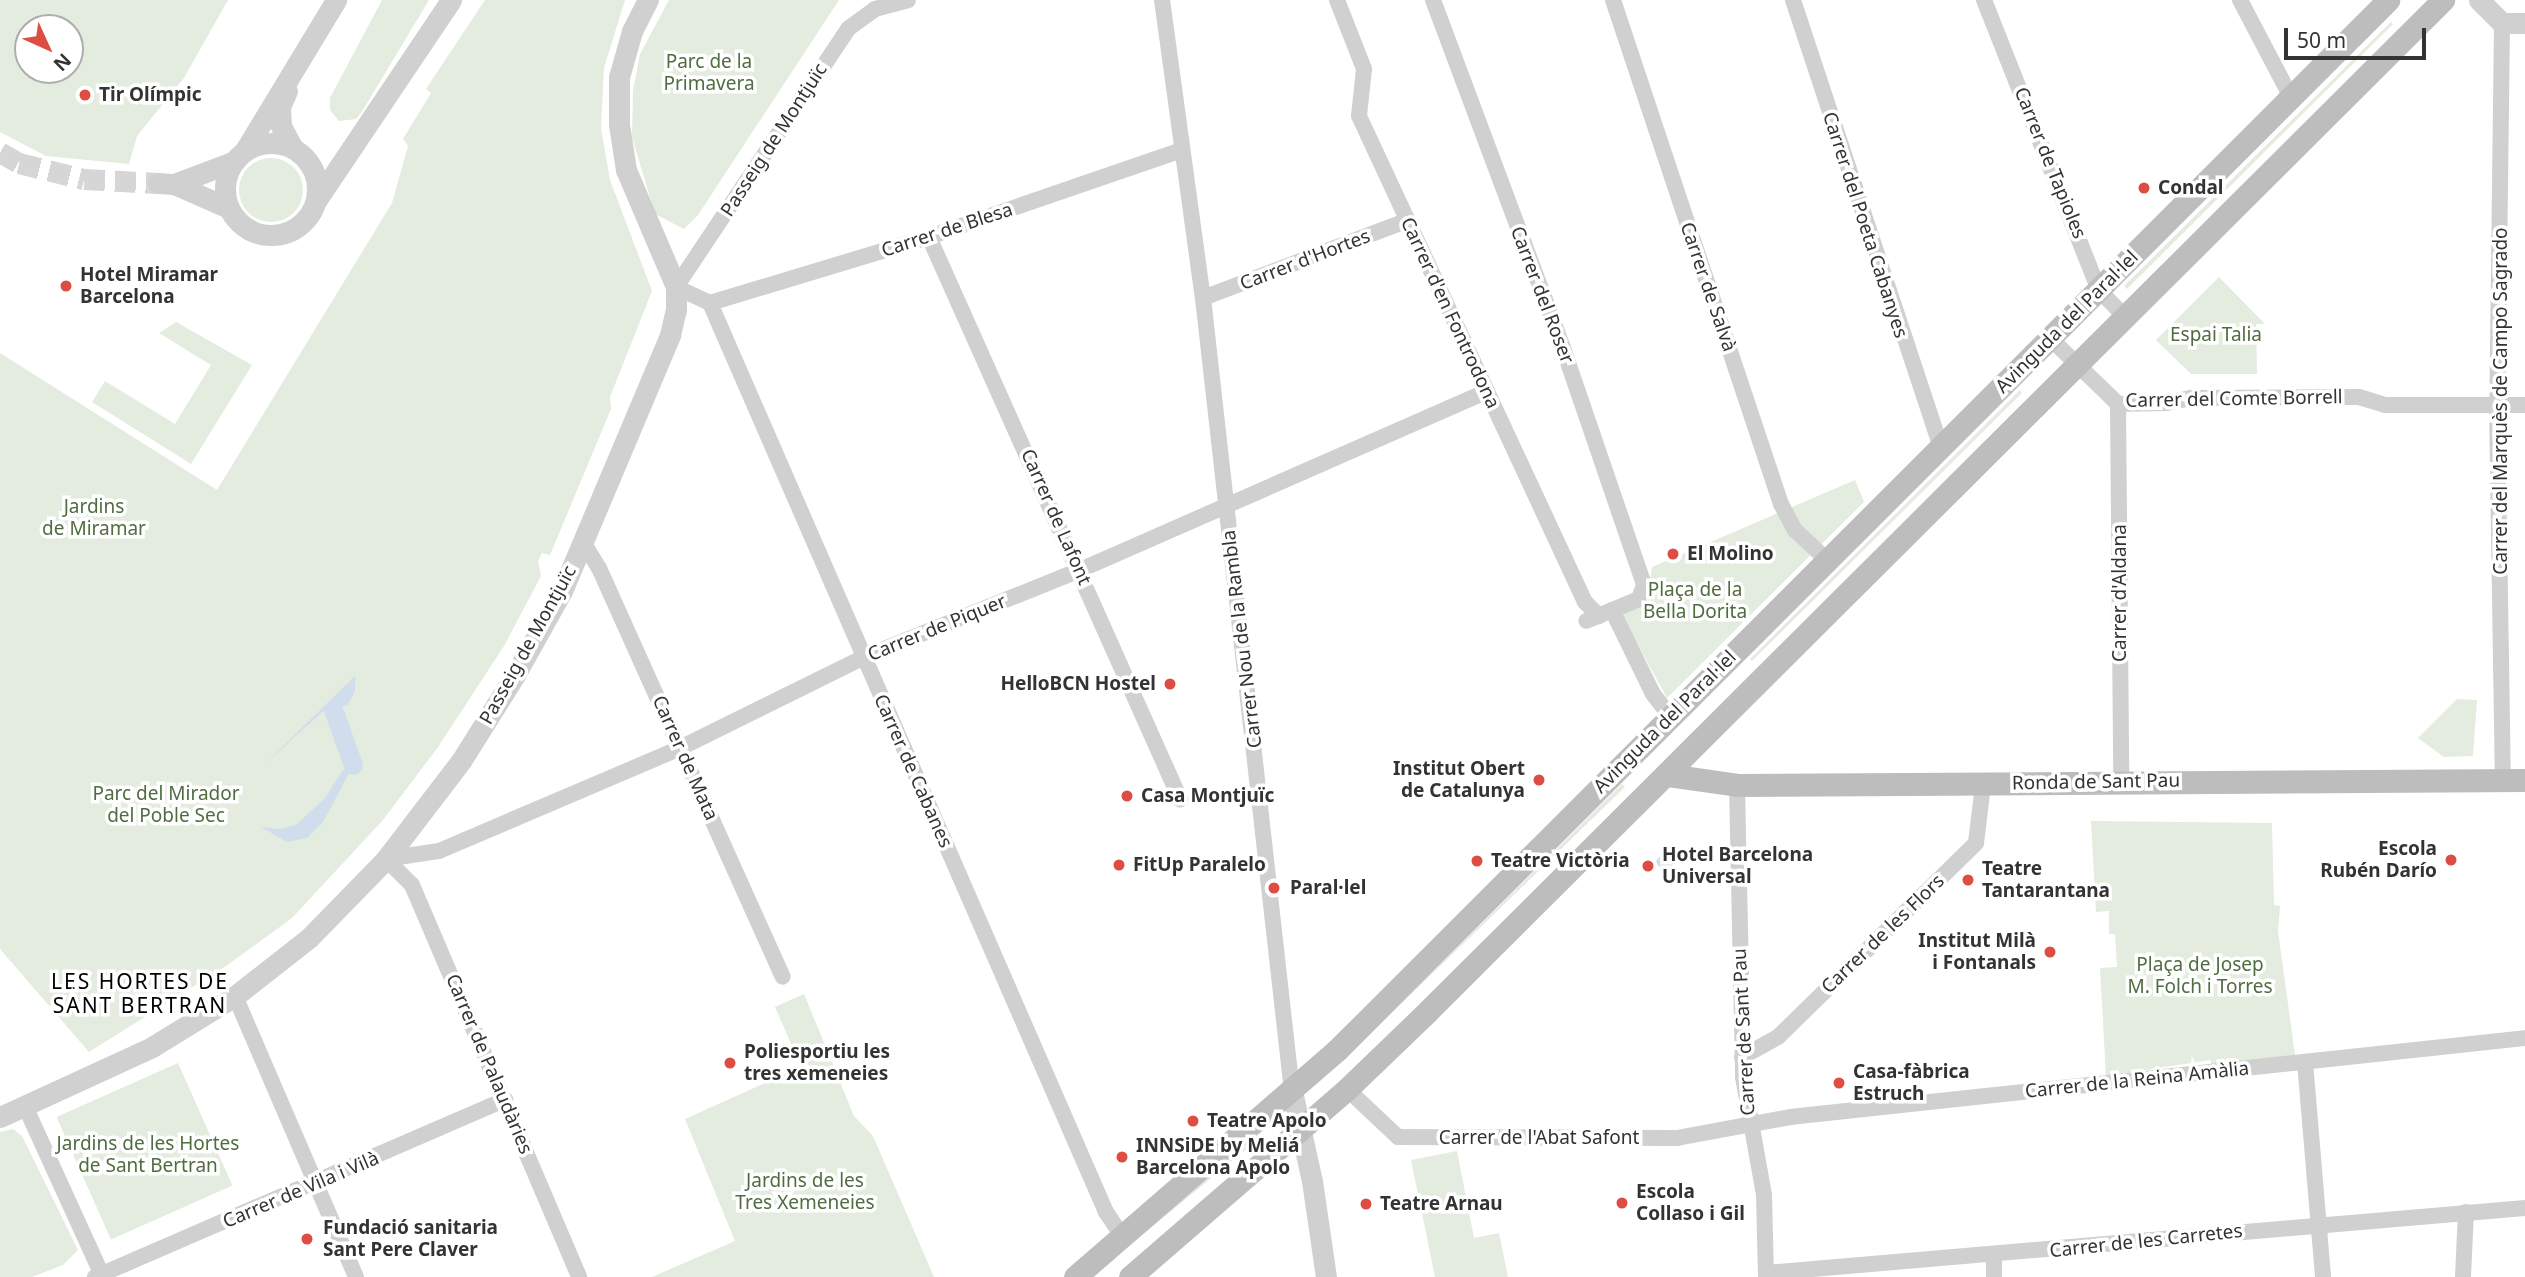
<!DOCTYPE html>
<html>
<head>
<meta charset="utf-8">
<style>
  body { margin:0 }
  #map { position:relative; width:2525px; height:1277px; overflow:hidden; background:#fff; font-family:"Noto Sans",sans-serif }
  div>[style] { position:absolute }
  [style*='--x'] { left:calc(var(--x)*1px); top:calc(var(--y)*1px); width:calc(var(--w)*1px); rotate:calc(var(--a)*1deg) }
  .green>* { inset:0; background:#e4ebdf; transform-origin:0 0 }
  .round { border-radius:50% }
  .water>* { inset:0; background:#d0ddec }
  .canal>* { height:19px; margin:-9.5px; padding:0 9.5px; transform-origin:9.5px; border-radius:9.5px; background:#d0ddec }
  .tertiary-tunnel>* { height:21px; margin-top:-10.5px; transform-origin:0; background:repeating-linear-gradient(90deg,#d6d6d6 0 21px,transparent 0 31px) }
  .minor>* { height:16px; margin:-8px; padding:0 8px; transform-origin:8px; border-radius:8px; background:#d0d0d0 }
  .tertiary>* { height:21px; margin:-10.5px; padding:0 10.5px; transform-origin:10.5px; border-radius:10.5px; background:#d0d0d0 }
  .tertiary>.ring { margin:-10.5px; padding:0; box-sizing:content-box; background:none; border:21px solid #d0d0d0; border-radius:50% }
  .secondary>* { height:23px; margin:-11.5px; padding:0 11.5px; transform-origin:11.5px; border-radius:11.5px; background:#bdbdbd }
  .dots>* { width:19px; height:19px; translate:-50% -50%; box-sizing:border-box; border:4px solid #fff; border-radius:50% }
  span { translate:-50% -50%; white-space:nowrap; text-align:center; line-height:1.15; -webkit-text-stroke:7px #fff; paint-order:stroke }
  .park-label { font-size:19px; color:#4f6d41 }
  .poi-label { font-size:19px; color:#333; font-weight:700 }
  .left { translate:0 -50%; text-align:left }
  .right { translate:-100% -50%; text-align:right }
  .street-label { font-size:19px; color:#333 }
  .neighbourhood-label { font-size:21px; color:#000; letter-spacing:2px }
  .north { position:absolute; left:14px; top:14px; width:70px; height:70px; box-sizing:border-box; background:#fff; border:2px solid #adadad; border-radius:50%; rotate:135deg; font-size:19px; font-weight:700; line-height:28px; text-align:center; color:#333 }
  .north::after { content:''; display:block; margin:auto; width:24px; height:32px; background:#de4d41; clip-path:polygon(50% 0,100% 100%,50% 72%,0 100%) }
  .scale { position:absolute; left:2284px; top:28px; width:142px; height:32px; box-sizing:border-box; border:4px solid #333; border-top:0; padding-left:9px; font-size:21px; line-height:24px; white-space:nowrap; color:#333; -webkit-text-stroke:5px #fff; paint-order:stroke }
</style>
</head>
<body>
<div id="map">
  <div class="green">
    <div style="clip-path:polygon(evenodd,0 0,228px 0,184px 78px,137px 136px,129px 164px,46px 156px,0 132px,0 0,28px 28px,70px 28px,70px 70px,28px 70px,28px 28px)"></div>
    <div style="clip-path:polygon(382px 0,429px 0,363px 110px,356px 119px,339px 121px,330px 110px,330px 98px)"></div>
    <div style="clip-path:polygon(485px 0,625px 0,604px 68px,601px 128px,610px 180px,652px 291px,610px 397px,611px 409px,550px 555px,542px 553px,538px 561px,541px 576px,504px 646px,438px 747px,383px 820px,292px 918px,226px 966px,89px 1052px,0 949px,0 353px,217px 490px,392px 203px,408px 146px,403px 139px,431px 93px,426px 89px)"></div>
    <div style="clip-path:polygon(669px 0,839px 0,698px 215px,684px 229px,655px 214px,632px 137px,633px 91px,640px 54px)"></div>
    <div style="clip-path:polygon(2391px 22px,2393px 24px,2127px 289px,2124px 286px)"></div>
    <div class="round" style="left:239px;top:158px;width:64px;height:64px"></div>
    <div style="clip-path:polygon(2219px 277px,2265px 324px,2256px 324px,2257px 374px,2191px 374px,2156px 340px)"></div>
    <div style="clip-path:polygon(176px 322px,252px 365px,191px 464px,92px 402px,105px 381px,175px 424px,211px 365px,159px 333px)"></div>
    <div style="clip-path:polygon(2020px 390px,2022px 393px,1752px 661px,1750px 659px)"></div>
    <div style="clip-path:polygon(1855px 480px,1864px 502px,1667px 698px,1620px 612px,1650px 582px,1652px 567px)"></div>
    <div style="clip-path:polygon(2457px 699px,2477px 700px,2473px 756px,2444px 757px,2418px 738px)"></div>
    <div style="clip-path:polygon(1622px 784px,1625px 787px,1364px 1040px,1410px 995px)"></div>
    <div style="clip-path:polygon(2091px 821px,2272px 823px,2274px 905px,2280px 906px,2278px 931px,2295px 1055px,2211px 1065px,2211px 1060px,2106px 1076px,2100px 968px,2117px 967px,2115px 934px,2109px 934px,2109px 911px,2096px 912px)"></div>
    <div style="clip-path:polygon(804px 994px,854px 1116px,873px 1136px,934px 1277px,652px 1277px,735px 1241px,685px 1119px,801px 1067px,775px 1007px)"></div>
    <div style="left:178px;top:1063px;width:134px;height:133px;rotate:66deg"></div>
    <div style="clip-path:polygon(13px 1129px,22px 1136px,78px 1250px,63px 1265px,32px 1277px,0 1277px,0 1132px)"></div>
    <div style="clip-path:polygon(1257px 1136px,1260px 1138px,1091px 1277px,1203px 1182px)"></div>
    <div style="clip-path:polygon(1457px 1151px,1474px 1238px,1499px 1233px,1508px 1277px,1435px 1277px,1411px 1160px)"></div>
  </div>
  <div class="water">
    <div style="clip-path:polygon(355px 676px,355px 690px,348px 705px,322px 712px,265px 764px)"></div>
    <div style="clip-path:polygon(354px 764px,323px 822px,307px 838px,287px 842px,261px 827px,280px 829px,296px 825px,325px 798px,342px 771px)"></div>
    <div style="clip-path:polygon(1670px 846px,1677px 853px,1668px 876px,1655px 862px)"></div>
  </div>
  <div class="canal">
    <div style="--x:334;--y:712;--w:56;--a:70.3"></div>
  </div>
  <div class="tertiary-tunnel">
    <div style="--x:0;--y:152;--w:22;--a:30"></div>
    <div style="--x:19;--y:163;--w:67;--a:13.8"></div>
    <div style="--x:84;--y:179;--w:74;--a:3.1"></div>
  </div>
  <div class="minor">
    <div style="--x:1162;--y:0;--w:301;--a:82.2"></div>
    <div style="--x:1203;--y:298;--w:798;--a:83.6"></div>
    <div style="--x:1337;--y:0;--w:74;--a:68.6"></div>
    <div style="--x:1364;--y:69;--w:47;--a:96.1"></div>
    <div style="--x:1359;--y:116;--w:536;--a:65.06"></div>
    <div style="--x:1585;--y:602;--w:20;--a:45"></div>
    <div style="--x:1433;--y:0;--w:371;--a:69.5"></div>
    <div style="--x:1563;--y:348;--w:250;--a:71.1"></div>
    <div style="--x:1644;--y:585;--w:15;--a:110"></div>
    <div style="--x:1639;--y:599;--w:57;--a:157.5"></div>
    <div style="--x:1613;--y:0;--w:531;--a:71.57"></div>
    <div style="--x:1781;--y:504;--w:30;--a:62"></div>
    <div style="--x:1795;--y:530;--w:45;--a:43.2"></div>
    <div style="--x:1793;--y:0;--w:472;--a:71.7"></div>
    <div style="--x:1984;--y:0;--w:312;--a:68.4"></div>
    <div style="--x:2099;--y:290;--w:39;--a:46"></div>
    <div style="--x:2240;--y:0;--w:110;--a:62.3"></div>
    <div style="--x:2502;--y:23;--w:383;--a:90.7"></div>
    <div style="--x:2497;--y:406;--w:373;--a:89.1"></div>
    <div style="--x:929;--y:237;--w:616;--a:65.93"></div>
    <div style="--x:1203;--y:298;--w:217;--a:-20.8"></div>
    <div style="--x:710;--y:303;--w:992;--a:66.46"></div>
    <div style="--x:1106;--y:1212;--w:29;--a:56"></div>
    <div style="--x:710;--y:303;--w:229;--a:-16.8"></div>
    <div style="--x:929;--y:237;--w:267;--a:-19"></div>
    <div style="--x:710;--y:303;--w:38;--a:-155"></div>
    <div style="--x:676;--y:287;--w:311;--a:-56.3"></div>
    <div style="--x:849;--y:28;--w:32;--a:-36"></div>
    <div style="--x:875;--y:9;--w:34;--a:-15"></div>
    <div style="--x:2051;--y:339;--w:93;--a:44.1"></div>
    <div style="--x:2118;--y:404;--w:49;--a:-1.2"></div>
    <div style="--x:2167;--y:403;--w:25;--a:-12"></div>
    <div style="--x:2191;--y:398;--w:168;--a:-0.3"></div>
    <div style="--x:2359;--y:397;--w:27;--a:17"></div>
    <div style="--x:2385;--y:405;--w:140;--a:0"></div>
    <div style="--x:2118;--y:404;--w:379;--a:89.5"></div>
    <div style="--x:582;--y:540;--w:33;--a:59"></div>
    <div style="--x:599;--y:568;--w:448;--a:65.8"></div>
    <div style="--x:1612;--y:610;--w:93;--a:64"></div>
    <div style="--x:1653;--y:694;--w:29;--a:52"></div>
    <div style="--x:1737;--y:785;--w:292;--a:88.8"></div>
    <div style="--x:1743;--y:1077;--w:120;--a:79.9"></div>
    <div style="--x:1764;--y:1195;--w:82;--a:88.6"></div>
    <div style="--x:386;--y:859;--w:54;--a:-8.6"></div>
    <div style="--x:439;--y:851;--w:262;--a:-23.1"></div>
    <div style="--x:680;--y:748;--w:203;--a:-26.3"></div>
    <div style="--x:862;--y:658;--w:235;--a:-22"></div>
    <div style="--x:1080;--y:570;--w:445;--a:-23.7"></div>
    <div style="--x:386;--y:859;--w:37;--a:45"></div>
    <div style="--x:412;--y:885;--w:426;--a:66.9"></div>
    <div style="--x:235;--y:996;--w:306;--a:66.7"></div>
    <div style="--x:1742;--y:1057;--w:41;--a:-29.1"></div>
    <div style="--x:1778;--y:1037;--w:277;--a:-44.4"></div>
    <div style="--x:1976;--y:843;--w:58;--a:-83.1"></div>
    <div style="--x:2305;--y:1062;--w:216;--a:85.2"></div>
    <div style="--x:1347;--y:1089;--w:70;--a:43.3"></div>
    <div style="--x:1398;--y:1137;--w:279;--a:0.2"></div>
    <div style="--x:1677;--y:1138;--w:115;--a:-10.5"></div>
    <div style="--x:1790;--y:1117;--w:739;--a:-6.13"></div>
    <div style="--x:25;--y:1106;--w:188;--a:65.5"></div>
    <div style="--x:1766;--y:1273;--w:762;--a:-4.89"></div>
    <div style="--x:95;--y:1277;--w:447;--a:-23.4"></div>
    <div style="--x:1994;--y:1277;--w:21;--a:-90"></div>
    <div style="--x:2463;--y:1277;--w:65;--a:-87.4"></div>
  </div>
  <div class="tertiary">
    <div style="--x:2479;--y:0;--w:33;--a:45"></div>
    <div style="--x:2502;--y:23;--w:23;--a:0"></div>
    <div style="--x:287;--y:91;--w:17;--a:114"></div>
    <div style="--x:280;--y:107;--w:19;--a:87"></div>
    <div style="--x:281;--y:126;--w:24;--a:62"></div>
    <div class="ring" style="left:225px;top:143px;width:71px;height:71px"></div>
    <div style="--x:244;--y:152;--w:178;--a:-58.8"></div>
    <div style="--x:158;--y:183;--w:16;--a:4"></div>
    <div style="--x:174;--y:184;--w:65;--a:-20.7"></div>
    <div style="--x:174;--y:184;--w:60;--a:23.6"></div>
    <div style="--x:316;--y:201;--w:242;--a:-56.1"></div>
    <div style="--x:1292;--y:1091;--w:92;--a:77.5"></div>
    <div style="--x:1312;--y:1181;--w:97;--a:81.7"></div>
    <div style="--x:0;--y:1117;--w:167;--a:-24.7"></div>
    <div style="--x:152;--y:1047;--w:97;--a:-31.6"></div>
    <div style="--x:235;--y:996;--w:94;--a:-38.1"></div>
    <div style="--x:309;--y:938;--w:110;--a:-45.7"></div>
    <div style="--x:386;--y:859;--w:123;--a:-52.6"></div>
    <div style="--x:461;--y:761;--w:102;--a:-57.9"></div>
    <div style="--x:515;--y:675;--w:96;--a:-60.8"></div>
    <div style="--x:562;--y:591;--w:278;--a:-67.1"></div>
    <div style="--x:670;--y:335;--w:26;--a:-77"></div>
    <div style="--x:676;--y:310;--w:23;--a:-90"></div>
    <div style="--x:676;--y:287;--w:127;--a:-113.1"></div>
    <div style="--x:626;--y:170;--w:47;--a:-98.7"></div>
    <div style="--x:619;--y:124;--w:47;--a:-90"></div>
    <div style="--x:619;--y:77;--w:48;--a:-74.2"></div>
    <div style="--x:632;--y:31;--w:35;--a:-63"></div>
  </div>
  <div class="secondary">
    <div style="--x:1668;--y:775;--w:70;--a:8.2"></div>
    <div style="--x:1737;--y:785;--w:788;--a:-0.36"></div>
    <div style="--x:1075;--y:1277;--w:347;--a:-40.9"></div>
    <div style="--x:1337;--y:1050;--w:1486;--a:-44.97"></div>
    <div style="--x:1130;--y:1277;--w:287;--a:-40.9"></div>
    <div style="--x:1347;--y:1089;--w:112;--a:-43.9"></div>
    <div style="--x:1428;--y:1011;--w:1433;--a:-44.89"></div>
  </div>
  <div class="dots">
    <div style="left:85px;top:95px;background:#de4d41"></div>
    <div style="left:2144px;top:188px;background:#de4d41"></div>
    <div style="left:66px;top:286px;background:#de4d41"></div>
    <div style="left:1673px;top:554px;background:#de4d41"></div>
    <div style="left:1170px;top:684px;background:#de4d41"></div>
    <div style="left:1539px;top:780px;background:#de4d41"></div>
    <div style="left:1127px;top:796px;background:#de4d41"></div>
    <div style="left:2451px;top:860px;background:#de4d41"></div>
    <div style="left:1477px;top:861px;background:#de4d41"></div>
    <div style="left:1119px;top:865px;background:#de4d41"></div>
    <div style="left:1648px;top:866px;background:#de4d41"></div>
    <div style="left:1968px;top:880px;background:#de4d41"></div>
    <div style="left:1274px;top:888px;background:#de4d41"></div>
    <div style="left:2050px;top:952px;background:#de4d41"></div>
    <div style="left:730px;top:1063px;background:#de4d41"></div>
    <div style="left:1839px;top:1083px;background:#de4d41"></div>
    <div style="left:1193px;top:1121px;background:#de4d41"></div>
    <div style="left:1122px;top:1157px;background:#de4d41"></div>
    <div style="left:1622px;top:1203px;background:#de4d41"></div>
    <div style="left:1366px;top:1204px;background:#de4d41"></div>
    <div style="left:307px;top:1239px;background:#de4d41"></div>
  </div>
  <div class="park-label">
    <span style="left:709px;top:73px">Parc de la<br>Primavera</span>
    <span style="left:2216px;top:335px">Espai Talia</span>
    <span style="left:94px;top:518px">Jardins<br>de Miramar</span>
    <span style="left:1695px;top:601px">Plaça de la<br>Bella Dorita</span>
    <span style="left:166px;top:805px">Parc del Mirador<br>del Poble Sec</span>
    <span style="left:2200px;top:976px">Plaça de Josep<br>M. Folch i Torres</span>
    <span style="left:148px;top:1155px">Jardins de les Hortes<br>de Sant Bertran</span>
    <span style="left:805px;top:1192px">Jardins de les<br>Tres Xemeneies</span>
  </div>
  <div class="poi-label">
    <span class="left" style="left:99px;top:95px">Tir Olímpic</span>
    <span class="left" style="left:2158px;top:188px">Condal</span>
    <span class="left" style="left:80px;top:286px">Hotel Miramar<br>Barcelona</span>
    <span class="left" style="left:1687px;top:554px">El Molino</span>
    <span class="right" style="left:1156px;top:684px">HelloBCN Hostel</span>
    <span class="right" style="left:1525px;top:780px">Institut Obert<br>de Catalunya</span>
    <span class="left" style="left:1141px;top:796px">Casa Montjuïc</span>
    <span class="right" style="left:2437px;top:860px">Escola<br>Rubén Darío</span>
    <span class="left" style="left:1662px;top:866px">Hotel Barcelona<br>Universal</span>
    <span class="left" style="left:1491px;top:861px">Teatre Victòria</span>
    <span class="left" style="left:1133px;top:865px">FitUp Paralelo</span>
    <span class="left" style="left:1982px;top:880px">Teatre<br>Tantarantana</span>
    <span class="left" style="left:1290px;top:888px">Paral·lel</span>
    <span class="right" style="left:2036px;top:952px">Institut Milà<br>i Fontanals</span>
    <span class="left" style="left:744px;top:1063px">Poliesportiu les<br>tres xemeneies</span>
    <span class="left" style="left:1853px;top:1083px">Casa-fàbrica<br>Estruch</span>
    <span class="left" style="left:1207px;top:1121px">Teatre Apolo</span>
    <span class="left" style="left:1136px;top:1157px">INNSiDE by Meliá<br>Barcelona Apolo</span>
    <span class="left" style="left:1636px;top:1203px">Escola<br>Collaso i Gil</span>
    <span class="left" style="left:1380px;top:1204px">Teatre Arnau</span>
    <span class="left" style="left:323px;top:1239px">Fundació sanitaria<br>Sant Pere Claver</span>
  </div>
  <div class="street-label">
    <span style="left:774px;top:140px;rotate:-57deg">Passeig de Montjuïc</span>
    <span style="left:2050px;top:163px;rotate:68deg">Carrer de Tapioles</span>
    <span style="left:1865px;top:225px;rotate:72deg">Carrer del Poeta Cabanyes</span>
    <span style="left:947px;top:230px;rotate:-18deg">Carrer de Blesa</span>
    <span style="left:1305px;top:260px;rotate:-21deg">Carrer d'Hortes</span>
    <span style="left:1708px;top:287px;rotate:71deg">Carrer de Salvà</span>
    <span style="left:1542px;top:295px;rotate:69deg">Carrer del Roser</span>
    <span style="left:1450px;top:313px;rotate:65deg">Carrer d'en Fontrodona</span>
    <span style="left:2067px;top:322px;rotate:-45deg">Avinguda del Paral·lel</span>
    <span style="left:2234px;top:399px;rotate:-1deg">Carrer del Comte Borrell</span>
    <span style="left:2501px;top:401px;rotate:-90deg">Carrer del Marquès de Campo Sagrado</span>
    <span style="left:1056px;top:517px;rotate:66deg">Carrer de Lafont</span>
    <span style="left:2120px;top:593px;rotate:-90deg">Carrer d'Aldana</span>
    <span style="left:937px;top:628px;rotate:-22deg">Carrer de Piquer</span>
    <span style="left:1242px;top:639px;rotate:-97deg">Carrer Nou de la Rambla</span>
    <span style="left:528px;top:645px;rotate:-61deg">Passeig de Montjuïc</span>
    <span style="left:1665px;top:722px;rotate:-45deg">Avinguda del Paral·lel</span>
    <span style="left:685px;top:758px;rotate:66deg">Carrer de Mata</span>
    <span style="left:913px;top:771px;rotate:66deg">Carrer de Cabanes</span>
    <span style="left:2096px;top:782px;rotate:-1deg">Ronda de Sant Pau</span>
    <span style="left:1883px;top:934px;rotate:-44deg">Carrer de les Flors</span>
    <span style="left:1744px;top:1032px;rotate:-93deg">Carrer de Sant Pau</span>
    <span style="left:489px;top:1064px;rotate:67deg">Carrer de Palaudàries</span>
    <span style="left:2137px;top:1080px;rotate:-6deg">Carrer de la Reina Amàlia</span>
    <span style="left:1539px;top:1138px">Carrer de l'Abat Safont</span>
    <span style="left:301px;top:1190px;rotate:-23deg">Carrer de Vila i Vilà</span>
    <span style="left:2146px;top:1241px;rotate:-6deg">Carrer de les Carretes</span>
  </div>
  <div class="neighbourhood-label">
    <span style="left:140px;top:993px">LES HORTES DE<br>SANT BERTRAN</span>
  </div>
  <div class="north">N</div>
  <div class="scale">50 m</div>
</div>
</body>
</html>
